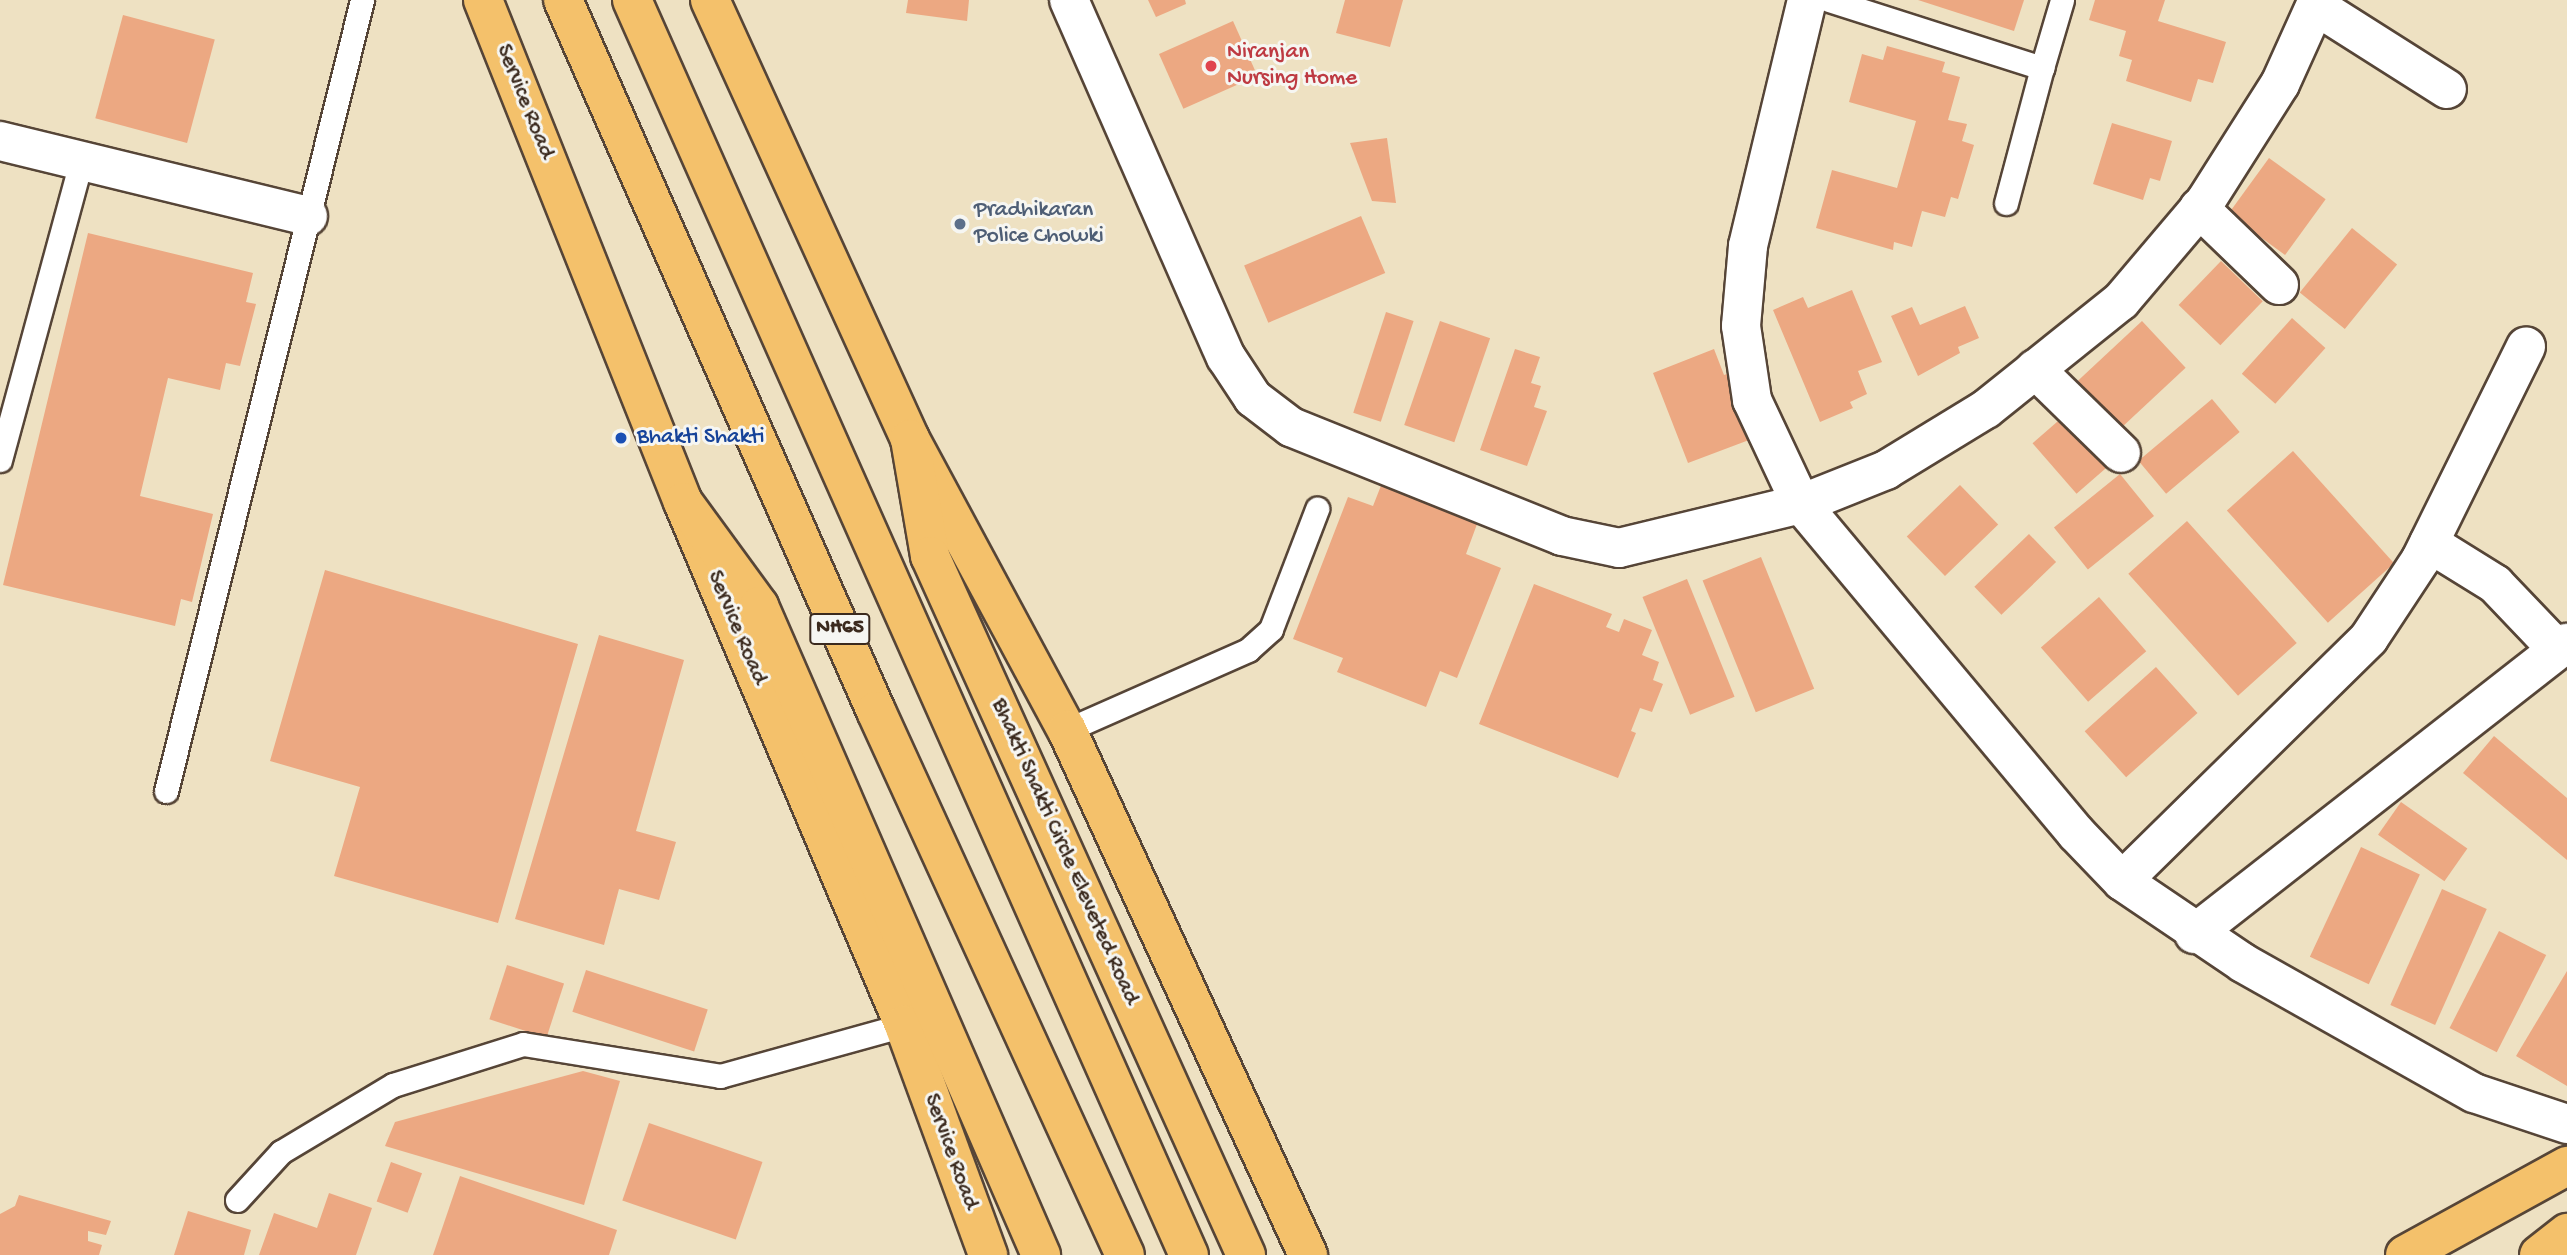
<!DOCTYPE html>
<html>
<head>
<meta charset="utf-8">
<style>
  body { margin:0 }
  #map { position:relative; width:2567px; height:1255px; overflow:hidden; background:#eee1c2; font-family:"Gochi Hand",sans-serif }
  div>[style] { position:absolute }
  [style*='--x'] { left:calc(var(--x)*1px); top:calc(var(--y)*1px); width:calc(var(--w)*1px); rotate:calc(var(--a)*1deg) }
  .building>* { inset:0; background:#eca882; transform-origin:0 0 }
  .roads { filter:drop-shadow(2px 0 #564537) drop-shadow(-2px 0 #564537) drop-shadow(0 2px #564537) drop-shadow(0 -2px #564537) }
  .service>* { height:23px; margin:-11.5px; padding:0 11.5px; transform-origin:11.5px; border-radius:11.5px; background:#fff }
  .minor>* { height:38px; margin:-19px; padding:0 19px; transform-origin:19px; border-radius:19px; background:#fff }
  .primary>* { height:38px; margin:-19px; padding:0 19px; transform-origin:19px; border-radius:19px; background:#f4c16b }
  .trunk>* { height:38px; margin:-19px; padding:0 19px; transform-origin:19px; border-radius:19px; background:#f4c16b }
  .dots>* { width:19px; height:19px; translate:-50% -50%; box-sizing:border-box; border:4px solid #f6f6f2; border-radius:50% }
  span { translate:-50% -50%; white-space:nowrap; text-align:center; line-height:1.15; -webkit-text-stroke:6px #f6f6f2; paint-order:stroke }
  .shield-label span { padding:2px 5px; background:#f6f6f2; border:2px solid; border-radius:5px; -webkit-text-stroke-width:0 }
  .shield-label { font-size:21px; color:#3b2a1e; font-weight:700 }
  .health-label { font-size:23px; color:#be3a42 }
  .left { translate:0 -50%; text-align:left }
  .street-label { font-size:23px; color:#3b2a1e }
  .service-label { font-size:23px; color:#4e5e75 }
  .transit-label { font-size:23px; color:#164399 }
</style>
</head>
<body>
<div id="map">
  <div class="building">
    <div style="clip-path:polygon(908px 0,969px 0,967px 21px,906px 13px)"></div>
    <div style="clip-path:polygon(1148px 0,1185px 0,1186px 4px,1156px 17px)"></div>
    <div style="clip-path:polygon(1345px 0,1403px 0,1390px 47px,1336px 33px)"></div>
    <div style="clip-path:polygon(1918px 0,2024px 0,2014px 31px)"></div>
    <div style="clip-path:polygon(2095px 0,2165px 0,2158px 21px,2226px 42px,2213px 83px,2198px 79px,2191px 102px,2126px 81px,2132px 60px,2119px 56px,2126px 31px,2089px 20px)"></div>
    <div style="left:123px;top:15px;width:95px;height:107px;rotate:15deg"></div>
    <div style="left:1233px;top:21px;width:60px;height:81px;rotate:66deg"></div>
    <div style="clip-path:polygon(1887px 46px,1945px 62px,1942px 72px,1960px 77px,1948px 120px,1967px 124px,1962px 141px,1974px 145px,1958px 199px,1951px 197px,1945px 217px,1922px 211px,1912px 247px,1894px 242px,1893px 250px,1816px 228px,1832px 170px,1897px 188px,1916px 121px,1849px 102px,1862px 54px,1883px 60px)"></div>
    <div style="clip-path:polygon(2112px 123px,2172px 141px,2160px 181px,2150px 178px,2143px 200px,2093px 184px)"></div>
    <div style="clip-path:polygon(1387px 138px,1396px 203px,1372px 201px,1350px 143px)"></div>
    <div style="left:2269px;top:158px;width:70px;height:69px;rotate:36deg"></div>
    <div style="left:1361px;top:216px;width:62px;height:127px;rotate:67deg"></div>
    <div style="left:2352px;top:228px;width:58px;height:83px;rotate:39deg"></div>
    <div style="clip-path:polygon(88px 233px,253px 273px,246px 302px,256px 304px,240px 366px,226px 363px,220px 390px,168px 378px,140px 496px,213px 514px,192px 602px,181px 599px,175px 626px,3px 585px)"></div>
    <div style="left:2221px;top:261px;width:58px;height:61px;rotate:44deg"></div>
    <div style="clip-path:polygon(1852px 290px,1882px 362px,1858px 371px,1867px 394px,1850px 402px,1853px 408px,1820px 422px,1773px 310px,1803px 297px,1808px 308px)"></div>
    <div style="clip-path:polygon(1965px 306px,1979px 338px,1958px 347px,1960px 353px,1918px 376px,1891px 316px,1912px 307px,1920px 325px)"></div>
    <div style="left:1386px;top:312px;width:29px;height:106px;rotate:18deg"></div>
    <div style="left:2292px;top:318px;width:45px;height:75px;rotate:42deg"></div>
    <div style="left:1440px;top:321px;width:53px;height:110px;rotate:19deg"></div>
    <div style="left:2142px;top:321px;width:64px;height:88px;rotate:47deg"></div>
    <div style="clip-path:polygon(1515px 349px,1540px 357px,1531px 383px,1541px 386px,1534px 407px,1547px 411px,1527px 466px,1480px 450px)"></div>
    <div style="clip-path:polygon(1714px 349px,1724px 375px,1730px 373px,1749px 440px,1688px 463px,1653px 373px)"></div>
    <div style="left:2212px;top:399px;width:43px;height:96px;rotate:50deg"></div>
    <div style="left:2065px;top:415px;width:67px;height:43px;rotate:49deg"></div>
    <div style="left:2293px;top:451px;width:151px;height:89px;rotate:48deg"></div>
    <div style="left:2120px;top:474px;width:54px;height:85px;rotate:51deg"></div>
    <div style="clip-path:polygon(1384px 478px,1480px 516px,1466px 554px,1501px 568px,1457px 678px,1440px 671px,1426px 707px,1337px 672px,1343px 658px,1293px 639px,1348px 497px,1373px 506px)"></div>
    <div style="left:1960px;top:485px;width:55px;height:74px;rotate:46deg"></div>
    <div style="left:2187px;top:521px;width:164px;height:79px;rotate:48deg"></div>
    <div style="left:2029px;top:534px;width:39px;height:76px;rotate:46deg"></div>
    <div style="left:1761px;top:557px;width:142px;height:63px;rotate:68deg"></div>
    <div style="clip-path:polygon(325px 570px,578px 644px,498px 923px,334px 876px,360px 787px,270px 761px)"></div>
    <div style="left:1687px;top:579px;width:127px;height:48px;rotate:68deg"></div>
    <div style="clip-path:polygon(1534px 584px,1612px 614px,1606px 627px,1619px 632px,1624px 619px,1652px 630px,1642px 655px,1659px 662px,1653px 680px,1663px 684px,1652px 712px,1640px 708px,1631px 731px,1636px 733px,1618px 778px,1479px 724px)"></div>
    <div style="left:2099px;top:597px;width:72px;height:77px;rotate:49deg"></div>
    <div style="clip-path:polygon(599px 635px,684px 660px,636px 831px,676px 842px,659px 900px,619px 889px,604px 945px,515px 919px)"></div>
    <div style="left:2156px;top:667px;width:62px;height:96px;rotate:48deg"></div>
    <div style="clip-path:polygon(2494px 736px,2567px 798px,2567px 860px,2463px 773px)"></div>
    <div style="left:2401px;top:802px;width:81px;height:40px;rotate:35deg"></div>
    <div style="left:2361px;top:847px;width:65px;height:121px;rotate:25deg"></div>
    <div style="left:2442px;top:889px;width:49px;height:127px;rotate:24deg"></div>
    <div style="left:2499px;top:931px;width:53px;height:109px;rotate:27deg"></div>
    <div style="left:507px;top:965px;width:60px;height:57px;rotate:18deg"></div>
    <div style="left:586px;top:970px;width:128px;height:44px;rotate:18deg"></div>
    <div style="clip-path:polygon(2567px 971px,2567px 1086px,2516px 1056px)"></div>
    <div style="clip-path:polygon(583px 1071px,620px 1081px,584px 1205px,385px 1146px,395px 1122px)"></div>
    <div style="left:649px;top:1123px;width:120px;height:82px;rotate:19deg"></div>
    <div style="left:391px;top:1162px;width:33px;height:42px;rotate:20deg"></div>
    <div style="clip-path:polygon(460px 1176px,617px 1230px,609px 1255px,433px 1255px)"></div>
    <div style="clip-path:polygon(329px 1193px,372px 1208px,356px 1255px,259px 1255px,274px 1213px,317px 1228px)"></div>
    <div style="clip-path:polygon(19px 1195px,111px 1221px,106px 1235px,88px 1231px,88px 1241px,102px 1245px,99px 1255px,0 1255px,0 1214px,15px 1206px)"></div>
    <div style="clip-path:polygon(188px 1211px,251px 1230px,244px 1255px,174px 1255px)"></div>
  </div>
  <div class="roads">
    <div class="service">
      <div style="--x:1829;--y:0;--w:224;--a:17.7"></div>
      <div style="--x:2042;--y:68;--w:71;--a:-73.6"></div>
      <div style="--x:2006;--y:203;--w:140;--a:-75.1"></div>
      <div style="--x:0;--y:460;--w:310;--a:-74.8"></div>
      <div style="--x:1067;--y:730;--w:198;--a:-23.8"></div>
      <div style="--x:1248;--y:650;--w:31;--a:-42"></div>
      <div style="--x:1271;--y:629;--w:129;--a:-69"></div>
      <div style="--x:166;--y:791;--w:815;--a:-76.08"></div>
      <div style="--x:237;--y:1200;--w:65;--a:-47.5"></div>
      <div style="--x:281;--y:1152;--w:131;--a:-30.9"></div>
      <div style="--x:393;--y:1085;--w:136;--a:-17.5"></div>
      <div style="--x:523;--y:1044;--w:200;--a:9.2"></div>
      <div style="--x:720;--y:1076;--w:191;--a:-15.5"></div>
    </div>
    <div class="minor">
      <div style="--x:1069;--y:0;--w:390;--a:66.3"></div>
      <div style="--x:1226;--y:357;--w:49;--a:56.6"></div>
      <div style="--x:1253;--y:398;--w:48;--a:37.3"></div>
      <div style="--x:1291;--y:427;--w:292;--a:21.9"></div>
      <div style="--x:1562;--y:536;--w:58;--a:11.9"></div>
      <div style="--x:1619;--y:548;--w:187;--a:-13.6"></div>
      <div style="--x:1801;--y:504;--w:92;--a:-21.8"></div>
      <div style="--x:1886;--y:470;--w:117;--a:-31.4"></div>
      <div style="--x:1986;--y:409;--w:173;--a:-38.7"></div>
      <div style="--x:2121;--y:301;--w:130;--a:-49.7"></div>
      <div style="--x:2205;--y:202;--w:140;--a:-57.6"></div>
      <div style="--x:2280;--y:84;--w:92;--a:-65.7"></div>
      <div style="--x:1807;--y:0;--w:253;--a:103.5"></div>
      <div style="--x:1748;--y:246;--w:80;--a:95"></div>
      <div style="--x:1741;--y:326;--w:75;--a:81.5"></div>
      <div style="--x:1752;--y:400;--w:115;--a:64.8"></div>
      <div style="--x:1801;--y:504;--w:429;--a:50.1"></div>
      <div style="--x:2076;--y:833;--w:66;--a:46.2"></div>
      <div style="--x:2122;--y:881;--w:146;--a:34.1"></div>
      <div style="--x:2243;--y:963;--w:265;--a:29.4"></div>
      <div style="--x:2474;--y:1093;--w:98;--a:18.4"></div>
      <div style="--x:2316;--y:6;--w:155;--a:32.4"></div>
      <div style="--x:0;--y:141;--w:317;--a:13.7"></div>
      <div style="--x:2199;--y:208;--w:111;--a:43.9"></div>
      <div style="--x:2035;--y:369;--w:120;--a:44.3"></div>
      <div style="--x:2429;--y:543;--w:78;--a:31.8"></div>
      <div style="--x:2495;--y:584;--w:88;--a:46.4"></div>
      <div style="--x:2122;--y:881;--w:346;--a:-44.5"></div>
      <div style="--x:2369;--y:638;--w:95;--a:-56.6"></div>
      <div style="--x:2421;--y:559;--w:237;--a:-63.7"></div>
      <div style="--x:2194;--y:934;--w:473;--a:-38"></div>
    </div>
    <div class="primary">
      <div style="--x:483;--y:0;--w:540;--a:68.28"></div>
      <div style="--x:683;--y:502;--w:568;--a:67.09"></div>
      <div style="--x:904;--y:1025;--w:245;--a:69.9"></div>
      <div style="--x:710;--y:0;--w:482;--a:65.5"></div>
      <div style="--x:910;--y:439;--w:331;--a:61.7"></div>
      <div style="--x:1067;--y:730;--w:578;--a:65.34"></div>
      <div style="--x:2405;--y:1255;--w:185;--a:-28.8"></div>
      <div style="--x:2539;--y:1255;--w:36;--a:-38"></div>
    </div>
    <div class="trunk">
      <div style="--x:563;--y:0;--w:777;--a:66.24"></div>
      <div style="--x:876;--y:711;--w:598;--a:65.41"></div>
      <div style="--x:632;--y:0;--w:1373;--a:66.07"></div>
      <div style="--x:910;--y:439;--w:119;--a:80.3"></div>
      <div style="--x:930;--y:556;--w:767;--a:65.67"></div>
      <div style="--x:683;--y:502;--w:129;--a:53.8"></div>
      <div style="--x:759;--y:606;--w:708;--a:66.51"></div>
    </div>
  </div>
  <div class="dots">
    <div style="left:1211px;top:66px;background:#e0444e"></div>
    <div style="left:960px;top:224px;background:#5c6f8a"></div>
    <div style="left:621px;top:438px;background:#1a4fb4"></div>
  </div>
  <div class="shield-label">
    <span style="left:840px;top:629px">NH65</span>
  </div>
  <div class="health-label">
    <span class="left" style="left:1227px;top:66px">Niranjan<br>Nursing Home</span>
  </div>
  <div class="street-label">
    <span style="left:524px;top:102px;rotate:68deg">Service Road</span>
    <span style="left:736px;top:628px;rotate:67deg">Service Road</span>
    <span style="left:1064px;top:852px;rotate:66deg">Bhakti Shakti Circle Eleveted Road</span>
    <span style="left:950px;top:1152px;rotate:70deg">Service Road</span>
  </div>
  <div class="service-label">
    <span class="left" style="left:974px;top:224px">Pradhikaran<br>Police Chowki</span>
  </div>
  <div class="transit-label">
    <span class="left" style="left:637px;top:438px">Bhakti Shakti</span>
  </div>
</div>
</body>
</html>
